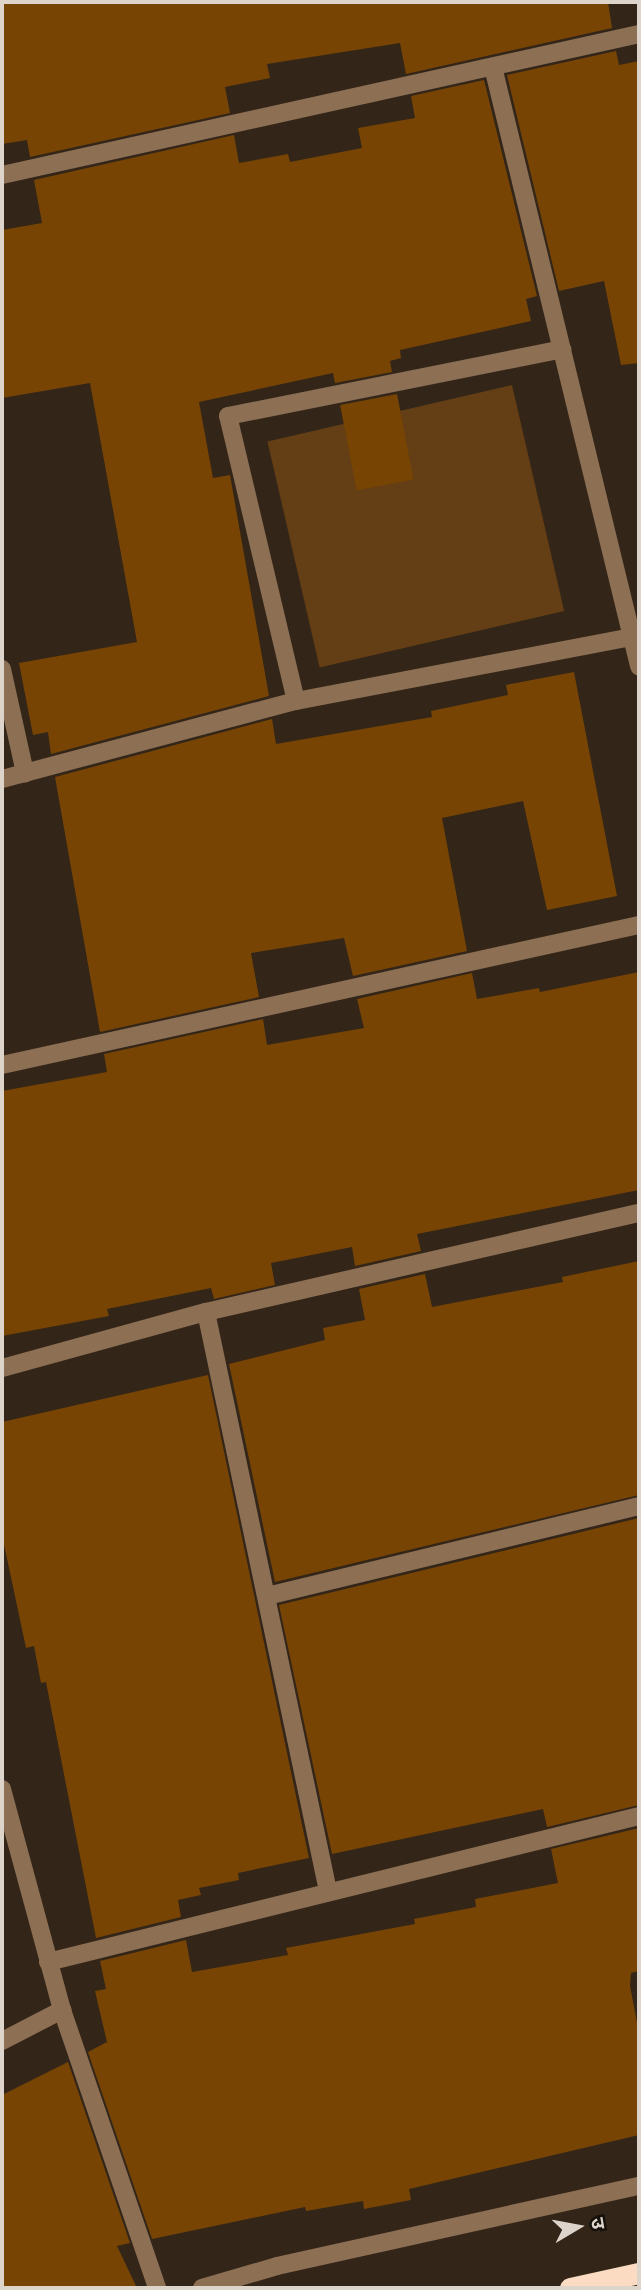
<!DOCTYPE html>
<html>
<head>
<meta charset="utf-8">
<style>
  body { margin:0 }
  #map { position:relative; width:641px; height:2290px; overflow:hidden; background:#332619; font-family:Raleway,"Noto Sans Devanagari",sans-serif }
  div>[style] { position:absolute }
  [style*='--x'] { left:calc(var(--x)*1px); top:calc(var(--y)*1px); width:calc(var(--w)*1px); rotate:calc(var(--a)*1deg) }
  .green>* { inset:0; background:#643e15; transform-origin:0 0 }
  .building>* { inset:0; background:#774404; transform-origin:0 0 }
  .minor>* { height:18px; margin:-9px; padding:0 9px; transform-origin:9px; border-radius:9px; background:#8d6f54 }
  .highway>* { height:21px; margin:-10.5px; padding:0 10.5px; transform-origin:10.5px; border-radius:10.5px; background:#fbdcc2 }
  span { translate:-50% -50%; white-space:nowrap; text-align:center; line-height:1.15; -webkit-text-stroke:7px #16100b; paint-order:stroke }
  .frame { position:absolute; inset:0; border:4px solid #ddd4cc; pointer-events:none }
  .north { position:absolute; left:543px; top:2192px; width:70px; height:70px; -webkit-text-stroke:5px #16100b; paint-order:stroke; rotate:80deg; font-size:19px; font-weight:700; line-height:28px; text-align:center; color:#ddd4cc }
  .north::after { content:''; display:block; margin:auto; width:24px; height:32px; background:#ddd4cc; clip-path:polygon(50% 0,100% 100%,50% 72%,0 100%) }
</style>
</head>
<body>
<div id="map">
  <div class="green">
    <div style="left:512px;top:385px;width:232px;height:251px;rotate:77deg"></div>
  </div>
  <div class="building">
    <div style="clip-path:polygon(2px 2px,608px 2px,612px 28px,406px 74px,400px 43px,267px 64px,270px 78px,225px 87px,230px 113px,30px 157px,27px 140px,2px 144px)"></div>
    <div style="clip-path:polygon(616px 51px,619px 65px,639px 61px,639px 363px,621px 365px,604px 281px,559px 291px,507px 75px)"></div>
    <div style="clip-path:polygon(484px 80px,537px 296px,526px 299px,531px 321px,400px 350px,401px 358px,390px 361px,392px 372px,335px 383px,333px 373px,199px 402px,213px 478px,230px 475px,269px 696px,51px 754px,48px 732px,33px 735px,19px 663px,137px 642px,90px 383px,2px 398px,2px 230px,42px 223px,34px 180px,234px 135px,239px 163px,288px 154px,290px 162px,362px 148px,358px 128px,415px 118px,411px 96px)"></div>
    <div style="left:397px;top:394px;width:87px;height:58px;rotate:79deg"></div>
    <div style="clip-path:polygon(574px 672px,617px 896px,547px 910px,523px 801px,442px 818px,467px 951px,353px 976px,344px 938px,251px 953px,259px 997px,100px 1032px,55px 777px,272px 719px,276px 744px,432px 717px,431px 711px,508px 695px,506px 685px)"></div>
    <div style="clip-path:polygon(639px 972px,639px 1190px,417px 1234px,421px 1251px,355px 1266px,352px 1247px,271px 1263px,275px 1285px,214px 1299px,211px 1288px,107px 1309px,109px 1316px,2px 1336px,2px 1091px,107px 1072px,104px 1054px,263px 1019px,267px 1045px,364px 1028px,357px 999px,472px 973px,477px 999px,539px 988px,540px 992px)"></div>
    <div style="clip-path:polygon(639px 1261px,639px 1495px,275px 1582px,229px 1364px,325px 1340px,323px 1328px,365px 1320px,359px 1289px,425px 1274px,432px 1307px,563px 1282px,562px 1277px)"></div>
    <div style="clip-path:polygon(208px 1375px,309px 1858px,238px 1873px,239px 1880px,199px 1888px,201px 1895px,178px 1900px,181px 1917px,96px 1938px,46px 1682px,41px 1683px,34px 1646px,26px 1648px,2px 1535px,2px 1422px)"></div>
    <div style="clip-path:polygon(639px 1518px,639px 1805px,547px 1827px,543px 1809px,332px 1854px,279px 1605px)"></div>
    <div style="clip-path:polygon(639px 1828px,639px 1971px,631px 1973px,630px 1986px,639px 2033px,639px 2135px,409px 2189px,411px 2200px,364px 2209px,363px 2201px,306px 2211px,305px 2207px,152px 2239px,88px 2052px,107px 2042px,95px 1991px,106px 1989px,100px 1961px,186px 1940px,192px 1972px,288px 1955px,286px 1948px,415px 1924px,414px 1919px,476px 1907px,475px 1899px,558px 1883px,551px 1849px)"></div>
    <div style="clip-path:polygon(68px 2062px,130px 2243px,117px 2246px,137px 2288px,2px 2288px,2px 2095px)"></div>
  </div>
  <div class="minor">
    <div style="--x:493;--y:67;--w:617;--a:76.3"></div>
    <div style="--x:2;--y:175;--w:652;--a:-12.48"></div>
    <div style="--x:2;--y:669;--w:107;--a:77.5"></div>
    <div style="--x:296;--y:701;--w:293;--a:-103.4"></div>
    <div style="--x:228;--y:416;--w:341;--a:-11.3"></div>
    <div style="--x:2;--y:779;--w:304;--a:-14.9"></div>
    <div style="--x:296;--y:701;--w:343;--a:-10.8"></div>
    <div style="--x:2;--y:1065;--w:652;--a:-12.4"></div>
    <div style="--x:206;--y:1312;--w:592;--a:78.1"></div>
    <div style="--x:2;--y:1368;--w:212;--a:-15.4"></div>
    <div style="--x:206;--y:1312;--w:444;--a:-12.9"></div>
    <div style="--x:267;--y:1596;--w:383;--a:-13.6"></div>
    <div style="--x:2;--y:1789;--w:229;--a:74.8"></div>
    <div style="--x:62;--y:2010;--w:294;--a:71.1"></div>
    <div style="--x:48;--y:1962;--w:609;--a:-13.88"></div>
    <div style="--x:2;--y:2041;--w:68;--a:-27.3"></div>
    <div style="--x:202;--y:2288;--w:78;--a:-16.3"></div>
    <div style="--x:277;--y:2266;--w:371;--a:-12.5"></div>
  </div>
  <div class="highway">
    <div style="--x:570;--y:2288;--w:71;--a:-12.3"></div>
  </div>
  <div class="frame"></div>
  <div class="north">उ</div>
</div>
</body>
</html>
